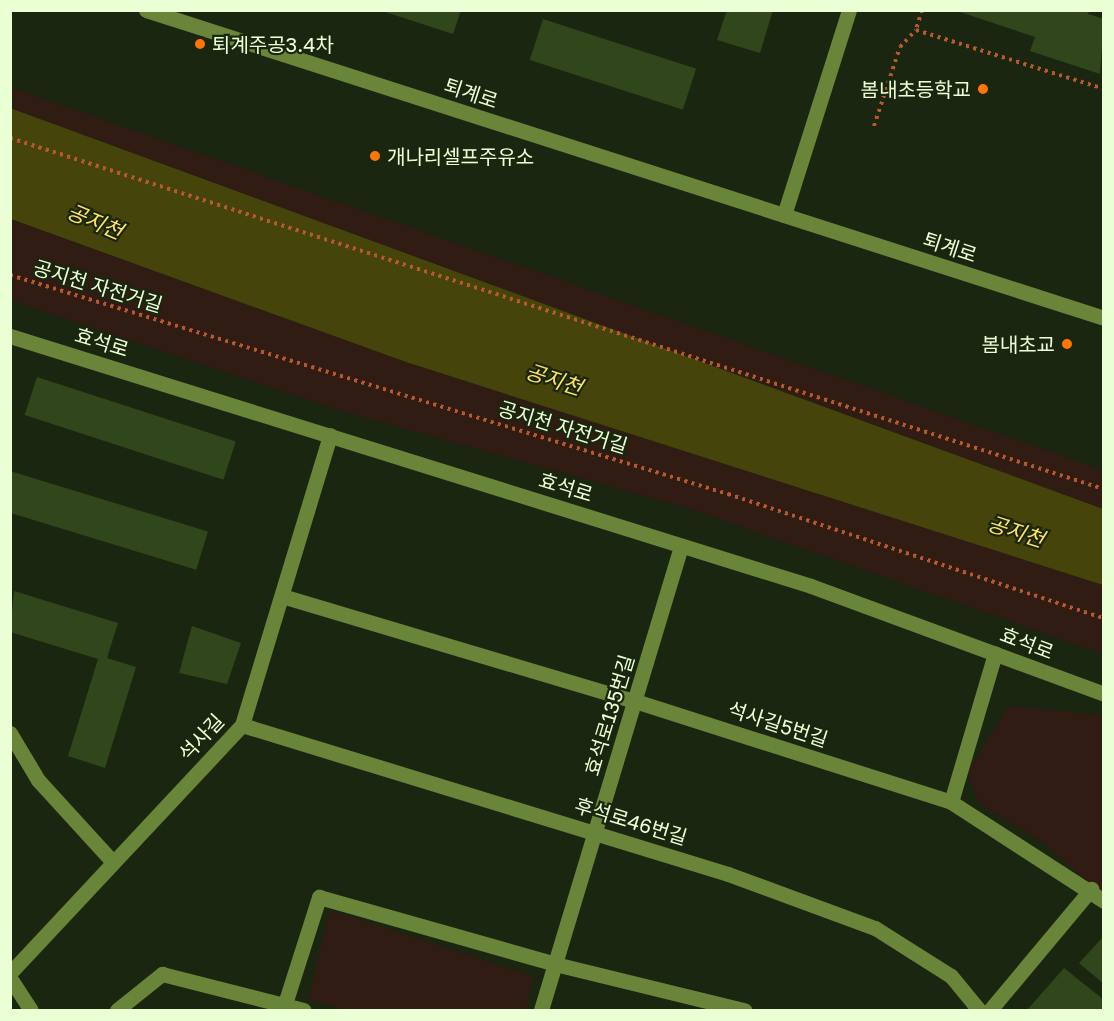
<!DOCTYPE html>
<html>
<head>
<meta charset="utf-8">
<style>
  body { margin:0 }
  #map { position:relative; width:1114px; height:1021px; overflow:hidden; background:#1a260f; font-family:"Golos Text","Noto Sans KR",sans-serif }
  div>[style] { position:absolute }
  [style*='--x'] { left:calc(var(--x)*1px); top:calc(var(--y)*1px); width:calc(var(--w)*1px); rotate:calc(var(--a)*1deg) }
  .green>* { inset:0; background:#301c12 }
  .water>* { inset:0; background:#45440a }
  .building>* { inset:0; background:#2f471b; transform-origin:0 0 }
  .path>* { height:4px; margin-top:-2px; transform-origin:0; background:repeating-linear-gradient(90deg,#b8582f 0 3px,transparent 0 7.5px) }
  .minor>* { height:15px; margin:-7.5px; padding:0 7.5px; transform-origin:7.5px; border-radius:7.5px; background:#68853a }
  .dots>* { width:16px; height:16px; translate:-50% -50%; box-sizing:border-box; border:3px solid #1a260f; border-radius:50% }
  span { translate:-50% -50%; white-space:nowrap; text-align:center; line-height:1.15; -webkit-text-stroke:4.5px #1a260f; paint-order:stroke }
  .poi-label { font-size:20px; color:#ebffd5 }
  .left { translate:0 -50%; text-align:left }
  .right { translate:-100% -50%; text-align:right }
  .street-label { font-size:20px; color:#ebffd5 }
  .water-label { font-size:21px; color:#ffe363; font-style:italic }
  .frame { position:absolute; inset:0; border:12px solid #ebffd5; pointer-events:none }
</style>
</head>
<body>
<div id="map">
  <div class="green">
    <div style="clip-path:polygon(10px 87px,1103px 470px,1103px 509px,11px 108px)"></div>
    <div style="clip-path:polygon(10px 219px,406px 362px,1103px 585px,1103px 654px,691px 509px,342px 411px,11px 300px)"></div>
    <div style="clip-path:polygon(1009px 706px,1103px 715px,1103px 895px,1042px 842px,978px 802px,967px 772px)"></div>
    <div style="clip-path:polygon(330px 910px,533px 976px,526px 1010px,343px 1010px,308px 999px)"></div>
  </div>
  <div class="water">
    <div style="clip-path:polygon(10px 108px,1103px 509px,1103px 585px,406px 362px,11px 219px)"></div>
  </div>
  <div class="building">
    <div style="clip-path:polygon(379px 10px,461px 10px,453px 34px)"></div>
    <div style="clip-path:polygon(727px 10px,773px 10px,760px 53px,717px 40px)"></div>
    <div style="clip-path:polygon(954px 10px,1090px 10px,1088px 14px,1104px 19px,1100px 74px,1030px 51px,1035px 37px)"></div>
    <div style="left:543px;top:19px;width:161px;height:43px;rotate:18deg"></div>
    <div style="left:37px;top:377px;width:209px;height:40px;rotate:18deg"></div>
    <div style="left:10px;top:471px;width:207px;height:40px;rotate:17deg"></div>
    <div style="clip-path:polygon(14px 591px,118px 623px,107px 658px,136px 667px,105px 768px,68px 756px,98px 659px,10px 632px)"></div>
    <div style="clip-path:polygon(192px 626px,241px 643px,227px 684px,179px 673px)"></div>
    <div style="clip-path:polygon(1104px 936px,1104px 984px,1079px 963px)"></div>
    <div style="clip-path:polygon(1064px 968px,1104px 1000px,1104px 1010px,1027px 1010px)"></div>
  </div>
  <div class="path">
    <div style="--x:922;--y:10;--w:21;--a:107"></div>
    <div style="--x:916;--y:30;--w:197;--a:17.4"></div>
    <div style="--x:874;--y:126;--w:83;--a:-71.8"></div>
    <div style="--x:900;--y:47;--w:23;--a:-47"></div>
    <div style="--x:10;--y:138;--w:1149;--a:17.79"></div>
    <div style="--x:10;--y:275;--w:751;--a:16.96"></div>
    <div style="--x:728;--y:494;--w:396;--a:18.3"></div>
  </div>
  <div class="minor">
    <div style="--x:146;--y:10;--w:1006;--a:17.82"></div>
    <div style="--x:784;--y:215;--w:215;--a:-72.4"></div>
    <div style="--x:10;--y:336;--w:839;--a:17.33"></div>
    <div style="--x:811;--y:586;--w:312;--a:20.2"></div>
    <div style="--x:282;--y:596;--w:368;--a:16.6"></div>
    <div style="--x:635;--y:701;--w:332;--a:17.7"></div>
    <div style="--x:951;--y:802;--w:182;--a:32.9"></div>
    <div style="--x:242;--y:725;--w:508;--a:17.04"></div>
    <div style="--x:728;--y:874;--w:157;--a:20.2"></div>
    <div style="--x:875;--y:928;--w:90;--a:32.3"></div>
    <div style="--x:951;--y:976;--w:44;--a:50.5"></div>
    <div style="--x:10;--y:733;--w:55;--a:59.2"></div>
    <div style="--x:38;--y:780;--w:111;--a:47.6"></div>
    <div style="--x:951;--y:802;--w:155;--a:-73.5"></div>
    <div style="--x:10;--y:973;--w:340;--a:-46.9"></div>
    <div style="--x:242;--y:725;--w:303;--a:-73.1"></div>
    <div style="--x:10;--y:978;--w:38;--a:57"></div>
    <div style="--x:117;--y:1010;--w:58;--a:-38.7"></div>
    <div style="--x:162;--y:974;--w:146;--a:14.3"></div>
    <div style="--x:283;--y:1010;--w:119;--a:-72.3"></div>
    <div style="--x:319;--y:897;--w:245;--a:15.8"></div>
    <div style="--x:555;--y:964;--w:195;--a:13.7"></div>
    <div style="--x:541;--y:1010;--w:485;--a:-73.2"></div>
    <div style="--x:990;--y:1010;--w:158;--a:-50.1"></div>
  </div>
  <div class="dots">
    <div style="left:200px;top:44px;background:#ff7601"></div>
    <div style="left:983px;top:89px;background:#ff7601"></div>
    <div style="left:375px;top:156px;background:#ff7601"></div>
    <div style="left:1067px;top:344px;background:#ff7601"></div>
  </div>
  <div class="poi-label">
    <span class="left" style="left:212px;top:44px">퇴계주공3.4차</span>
    <span class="right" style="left:971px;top:89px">봄내초등학교</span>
    <span class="left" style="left:387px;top:156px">개나리셀프주유소</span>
    <span class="right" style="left:1055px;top:344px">봄내초교</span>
  </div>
  <div class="street-label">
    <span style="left:471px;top:93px;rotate:18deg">퇴계로</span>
    <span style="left:950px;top:247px;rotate:18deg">퇴계로</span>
    <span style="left:98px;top:286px;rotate:17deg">공지천 자전거길</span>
    <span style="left:102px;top:342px;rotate:17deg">효석로</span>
    <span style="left:563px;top:427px;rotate:17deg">공지천 자전거길</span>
    <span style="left:566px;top:487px;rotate:17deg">효석로</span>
    <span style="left:1027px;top:643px;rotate:21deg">효석로</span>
    <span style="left:609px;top:715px;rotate:-73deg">효석로135번길</span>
    <span style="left:778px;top:724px;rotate:18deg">석사길5번길</span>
    <span style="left:201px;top:737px;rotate:-47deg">석사길</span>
    <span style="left:631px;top:821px;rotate:17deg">후석로46번길</span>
  </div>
  <div class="water-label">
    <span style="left:95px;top:221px;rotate:23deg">공지천</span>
    <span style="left:554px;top:379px;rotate:18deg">공지천</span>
    <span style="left:1016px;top:531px;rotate:18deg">공지천</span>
  </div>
  <div class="frame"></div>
</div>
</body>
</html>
